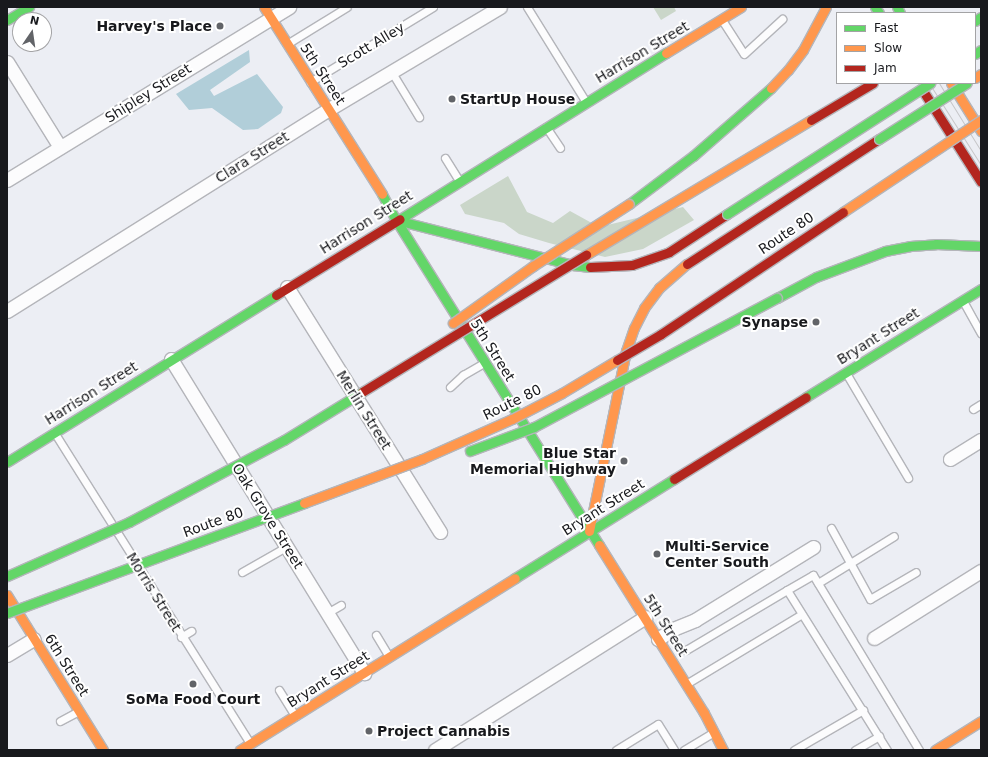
<!DOCTYPE html>
<html>
<head>
<meta charset="utf-8">
<style>
  body { margin:0 }
  #map { position:relative; width:988px; height:757px; overflow:hidden; background:#eceef4; font-family:"DejaVu Sans",sans-serif }
  div>[style] { position:absolute }
  [style*='--x'] { left:calc(var(--x)*1px); top:calc(var(--y)*1px); width:calc(var(--w)*1px); rotate:calc(var(--a)*1deg) }
  .green>* { inset:0; background:#cad6c9 }
  .water>* { inset:0; background:#b1ced9 }
  .roads { filter:drop-shadow(1px 0 #b4b5ba) drop-shadow(-1px 0 #b4b5ba) drop-shadow(0 1px #b4b5ba) drop-shadow(0 -1px #b4b5ba) }
  .lane>* { height:7px; margin:-3.5px; padding:0 3.5px; transform-origin:3.5px; border-radius:3.5px; background:#fcfcfd }
  .street>* { height:13px; margin:-6.5px; padding:0 6.5px; transform-origin:6.5px; border-radius:6.5px; background:#fcfcfd }
  .fast>* { height:9px; margin:-4.5px; padding:0 4.5px; transform-origin:4.5px; border-radius:4.5px; background:#63d668 }
  .slow>* { height:9px; margin:-4.5px; padding:0 4.5px; transform-origin:4.5px; border-radius:4.5px; background:#ff974d }
  .jam>* { height:9px; margin:-4.5px; padding:0 4.5px; transform-origin:4.5px; border-radius:4.5px; background:#b3261e }
  .tram>* { height:1px; margin:-0.5px; padding:0 0.5px; transform-origin:0.5px; border-radius:0.5px; background:#c6c6c8 }
  .bridges { filter:drop-shadow(1px 0 #b4b5ba) drop-shadow(-1px 0 #b4b5ba) drop-shadow(0 1px #b4b5ba) drop-shadow(0 -1px #b4b5ba) }
  .fast-bridge>* { height:9px; margin:-4.5px; padding:0 4.5px; transform-origin:4.5px; border-radius:4.5px; background:#63d668 }
  .slow-bridge>* { height:9px; margin:-4.5px; padding:0 4.5px; transform-origin:4.5px; border-radius:4.5px; background:#ff974d }
  .jam-bridge>* { height:9px; margin:-4.5px; padding:0 4.5px; transform-origin:4.5px; border-radius:4.5px; background:#b3261e }
  .dots>* { width:11px; height:11px; translate:-50% -50%; box-sizing:border-box; border:2px solid #fff; border-radius:50% }
  span { translate:-50% -50%; white-space:nowrap; text-align:center; line-height:1.15; -webkit-text-stroke:4px #fff; paint-order:stroke }
  .poi-label { font-size:14px; color:#18191d; font-weight:700 }
  .right { translate:-100% -50%; text-align:right }
  .left { translate:0 -50%; text-align:left }
  .street-label { font-size:14px; color:#18191d }
  .frame { position:absolute; inset:0; border:8px solid #18191d; pointer-events:none }
  .legend { position:absolute; left:836px; top:12px; width:140px; height:72px; box-sizing:border-box; background:#fff; border:1px solid #a3a3a5; margin:0; padding:5px 7px; list-style:none; font-size:12px; color:#18191d }
  .legend li { display:flex; align-items:center; gap:8px; height:20px }
  .legend b { width:20px; border:1px solid #a3a3a5 }
  .north { position:absolute; left:12px; top:12px; width:40px; height:40px; box-sizing:border-box; background:#fff; border:1px solid #a3a3a5; border-radius:50%; rotate:13deg; font-size:11px; font-weight:700; line-height:16px; text-align:center; color:#18191d }
  .north::after { content:''; display:block; margin:auto; width:14px; height:18px; background:#626468; clip-path:polygon(50% 0,100% 100%,50% 72%,0 100%) }
</style>
</head>
<body>
<div id="map">
  <div class="green">
    <div style="clip-path:polygon(653px 7px,674px 7px,676px 11px,661px 20px)"></div>
    <div style="clip-path:polygon(508px 176px,527px 212px,553px 223px,570px 211px,599px 227px,683px 207px,694px 220px,643px 249px,605px 257px,549px 243px,519px 234px,504px 223px,465px 214px,460px 205px)"></div>
  </div>
  <div class="water">
    <div style="clip-path:polygon(249px 50px,250px 62px,210px 90px,214px 96px,257px 74px,283px 107px,281px 113px,258px 129px,243px 130px,212px 108px,189px 110px,176px 94px)"></div>
  </div>
  <div class="roads">
    <div class="lane">
      <div style="--x:527;--y:7;--w:112;--a:58.2"></div>
      <div style="--x:722;--y:20;--w:40;--a:57.1"></div>
      <div style="--x:744;--y:54;--w:52;--a:-42.6"></div>
      <div style="--x:287;--y:44;--w:70;--a:-31.7"></div>
      <div style="--x:391;--y:71;--w:54;--a:58.7"></div>
      <div style="--x:310;--y:82;--w:144;--a:-31.4"></div>
      <div style="--x:546;--y:127;--w:25;--a:56"></div>
      <div style="--x:445;--y:158;--w:26;--a:58"></div>
      <div style="--x:963;--y:301;--w:37;--a:61"></div>
      <div style="--x:846;--y:373;--w:122;--a:59.4"></div>
      <div style="--x:450;--y:387;--w:18;--a:-43"></div>
      <div style="--x:463;--y:375;--w:24;--a:-30"></div>
      <div style="--x:973;--y:409;--w:9;--a:-32"></div>
      <div style="--x:54;--y:432;--w:368;--a:57.8"></div>
      <div style="--x:831;--y:528;--w:81;--a:61.2"></div>
      <div style="--x:870;--y:599;--w:53;--a:-30.4"></div>
      <div style="--x:242;--y:572;--w:51;--a:-29.6"></div>
      <div style="--x:818;--y:583;--w:89;--a:-31.7"></div>
      <div style="--x:787;--y:590;--w:30;--a:-30"></div>
      <div style="--x:813;--y:575;--w:205;--a:58.8"></div>
      <div style="--x:327;--y:613;--w:16;--a:-30"></div>
      <div style="--x:376;--y:635;--w:26;--a:59"></div>
      <div style="--x:181;--y:637;--w:12;--a:-31"></div>
      <div style="--x:686;--y:650;--w:117;--a:-30.7"></div>
      <div style="--x:787;--y:590;--w:189;--a:58"></div>
      <div style="--x:686;--y:684;--w:135;--a:-31.1"></div>
      <div style="--x:279;--y:690;--w:31;--a:58"></div>
      <div style="--x:60;--y:721;--w:21;--a:-28"></div>
      <div style="--x:616;--y:750;--w:49;--a:-31.8"></div>
      <div style="--x:658;--y:724;--w:31;--a:58"></div>
      <div style="--x:684;--y:750;--w:35;--a:-31"></div>
      <div style="--x:794;--y:750;--w:80;--a:-30.1"></div>
      <div style="--x:855;--y:750;--w:28;--a:-30"></div>
    </div>
    <div class="street">
      <div style="--x:7;--y:62;--w:100;--a:58.1"></div>
      <div style="--x:7;--y:180;--w:331;--a:-31.5"></div>
      <div style="--x:287;--y:287;--w:289;--a:58"></div>
      <div style="--x:7;--y:311;--w:380;--a:-32.1"></div>
      <div style="--x:329;--y:109;--w:199;--a:-30.8"></div>
      <div style="--x:171;--y:359;--w:369;--a:58.4"></div>
      <div style="--x:950;--y:459;--w:36;--a:-32"></div>
      <div style="--x:874;--y:638;--w:126;--a:-32.1"></div>
      <div style="--x:658;--y:639;--w:18;--a:-34"></div>
      <div style="--x:673;--y:629;--w:24;--a:-22"></div>
      <div style="--x:695;--y:620;--w:139;--a:-31.7"></div>
      <div style="--x:7;--y:655;--w:31;--a:-31"></div>
      <div style="--x:435;--y:750;--w:249;--a:-32.3"></div>
    </div>
    <div class="fast">
      <div style="--x:875;--y:7;--w:7;--a:56"></div>
      <div style="--x:897;--y:7;--w:7;--a:63"></div>
      <div style="--x:7;--y:20;--w:26;--a:-31"></div>
      <div style="--x:975;--y:21;--w:7;--a:-34"></div>
      <div style="--x:975;--y:54;--w:7;--a:-34"></div>
      <div style="--x:382;--y:194;--w:30;--a:62"></div>
      <div style="--x:396;--y:220;--w:383;--a:58"></div>
      <div style="--x:629;--y:204;--w:80;--a:-36.9"></div>
      <div style="--x:693;--y:156;--w:103;--a:-41.1"></div>
      <div style="--x:400;--y:219;--w:314;--a:-32"></div>
      <div style="--x:396;--y:220;--w:183;--a:14.3"></div>
      <div style="--x:573;--y:265;--w:17;--a:7"></div>
      <div style="--x:777;--y:298;--w:44;--a:-28.3"></div>
      <div style="--x:816;--y:277;--w:74;--a:-20.6"></div>
      <div style="--x:885;--y:251;--w:25;--a:-11"></div>
      <div style="--x:910;--y:246;--w:26;--a:-4"></div>
      <div style="--x:936;--y:244;--w:45;--a:2.5"></div>
      <div style="--x:806;--y:397;--w:206;--a:-31.7"></div>
      <div style="--x:7;--y:462;--w:317;--a:-31.8"></div>
      <div style="--x:515;--y:578;--w:187;--a:-31.9"></div>
    </div>
    <div class="slow">
      <div style="--x:264;--y:7;--w:221;--a:57.7"></div>
      <div style="--x:666;--y:53;--w:88;--a:-31.5"></div>
      <div style="--x:975;--y:78;--w:7;--a:-34"></div>
      <div style="--x:951;--y:83;--w:57;--a:58"></div>
      <div style="--x:771;--y:88;--w:25;--a:-47"></div>
      <div style="--x:788;--y:70;--w:25;--a:-53"></div>
      <div style="--x:803;--y:50;--w:49;--a:-61.9"></div>
      <div style="--x:589;--y:531;--w:184;--a:-78.4"></div>
      <div style="--x:626;--y:351;--w:24;--a:-71"></div>
      <div style="--x:634;--y:328;--w:22;--a:-63"></div>
      <div style="--x:644;--y:308;--w:25;--a:-53"></div>
      <div style="--x:659;--y:288;--w:37;--a:-41"></div>
      <div style="--x:599;--y:545;--w:198;--a:58"></div>
      <div style="--x:704;--y:713;--w:42;--a:62.8"></div>
      <div style="--x:7;--y:595;--w:182;--a:58.2"></div>
      <div style="--x:240;--y:750;--w:324;--a:-32"></div>
      <div style="--x:935;--y:750;--w:54;--a:-32.2"></div>
    </div>
    <div class="jam">
      <div style="--x:925;--y:94;--w:104;--a:57.5"></div>
      <div style="--x:687;--y:264;--w:229;--a:-33.1"></div>
      <div style="--x:590;--y:267;--w:42;--a:-2.7"></div>
      <div style="--x:632;--y:265;--w:39;--a:-19"></div>
      <div style="--x:669;--y:252;--w:69;--a:-33.2"></div>
      <div style="--x:276;--y:295;--w:145;--a:-31.5"></div>
      <div style="--x:674;--y:479;--w:155;--a:-31.8"></div>
    </div>
  </div>
  <div class="tram">
    <div style="--x:929;--y:83;--w:97;--a:57.6"></div>
    <div style="--x:939;--y:83;--w:80;--a:58.3"></div>
  </div>
  <div class="bridges">
    <div class="fast-bridge">
      <div style="--x:879;--y:139;--w:104;--a:-32.5"></div>
      <div style="--x:727;--y:214;--w:242;--a:-32.8"></div>
      <div style="--x:470;--y:451;--w:68;--a:-20.6"></div>
      <div style="--x:534;--y:427;--w:275;--a:-28"></div>
      <div style="--x:7;--y:576;--w:133;--a:-23.9"></div>
      <div style="--x:129;--y:522;--w:175;--a:-27.9"></div>
      <div style="--x:284;--y:440;--w:92;--a:-31.6"></div>
      <div style="--x:7;--y:613;--w:317;--a:-20.3"></div>
    </div>
    <div class="slow-bridge">
      <div style="--x:843;--y:212;--w:166;--a:-33.7"></div>
      <div style="--x:586;--y:255;--w:262;--a:-31"></div>
      <div style="--x:453;--y:323;--w:98;--a:-35.5"></div>
      <div style="--x:533;--y:266;--w:114;--a:-32.9"></div>
      <div style="--x:304;--y:503;--w:126;--a:-20.4"></div>
      <div style="--x:422;--y:459;--w:98;--a:-24"></div>
      <div style="--x:512;--y:419;--w:56;--a:-27.5"></div>
      <div style="--x:562;--y:393;--w:64;--a:-31"></div>
    </div>
    <div class="jam-bridge">
      <div style="--x:811;--y:120;--w:72;--a:-30.8"></div>
      <div style="--x:617;--y:360;--w:51;--a:-30.6"></div>
      <div style="--x:661;--y:334;--w:219;--a:-33.8"></div>
      <div style="--x:362;--y:392;--w:263;--a:-31.5"></div>
    </div>
  </div>
  <div class="dots">
    <div style="left:220px;top:26px;background:#626468"></div>
    <div style="left:452px;top:99px;background:#626468"></div>
    <div style="left:816px;top:322px;background:#626468"></div>
    <div style="left:624px;top:461px;background:#626468"></div>
    <div style="left:657px;top:554px;background:#626468"></div>
    <div style="left:193px;top:684px;background:#626468"></div>
    <div style="left:369px;top:731px;background:#626468"></div>
  </div>
  <div class="poi-label">
    <span class="right" style="left:212px;top:26px">Harvey's Place</span>
    <span class="left" style="left:460px;top:99px">StartUp House</span>
    <span class="right" style="left:808px;top:322px">Synapse</span>
    <span class="right" style="left:616px;top:461px">Blue Star<br>Memorial Highway</span>
    <span class="left" style="left:665px;top:554px">Multi-Service<br>Center South</span>
    <span style="left:193px;top:699px">SoMa Food Court</span>
    <span class="left" style="left:377px;top:731px">Project Cannabis</span>
  </div>
  <div class="street-label">
    <span style="left:371px;top:45px;rotate:-31deg">Scott Alley</span>
    <span style="left:642px;top:52px;rotate:-31deg">Harrison Street</span>
    <span style="left:323px;top:74px;rotate:57deg">5th Street</span>
    <span style="left:148px;top:93px;rotate:-32deg">Shipley Street</span>
    <span style="left:252px;top:157px;rotate:-32deg">Clara Street</span>
    <span style="left:366px;top:222px;rotate:-32deg">Harrison Street</span>
    <span style="left:786px;top:233px;rotate:-34deg">Route 80</span>
    <span style="left:878px;top:336px;rotate:-32deg">Bryant Street</span>
    <span style="left:493px;top:350px;rotate:58deg">5th Street</span>
    <span style="left:91px;top:393px;rotate:-32deg">Harrison Street</span>
    <span style="left:512px;top:402px;rotate:-26deg">Route 80</span>
    <span style="left:364px;top:410px;rotate:58deg">Merlin Street</span>
    <span style="left:603px;top:507px;rotate:-32deg">Bryant Street</span>
    <span style="left:268px;top:516px;rotate:58deg">Oak Grove Street</span>
    <span style="left:213px;top:522px;rotate:-20deg">Route 80</span>
    <span style="left:154px;top:592px;rotate:58deg">Morris Street</span>
    <span style="left:666px;top:625px;rotate:58deg">5th Street</span>
    <span style="left:67px;top:665px;rotate:58deg">6th Street</span>
    <span style="left:328px;top:679px;rotate:-32deg">Bryant Street</span>
  </div>
  <div class="frame"></div>
  <ul class="legend">
  <li><b style="height:5px;background:#63d668"></b>Fast</li>
  <li><b style="height:5px;background:#ff974d"></b>Slow</li>
  <li><b style="height:5px;background:#b3261e"></b>Jam</li>
  </ul>
  <div class="north">N</div>
</div>
</body>
</html>
